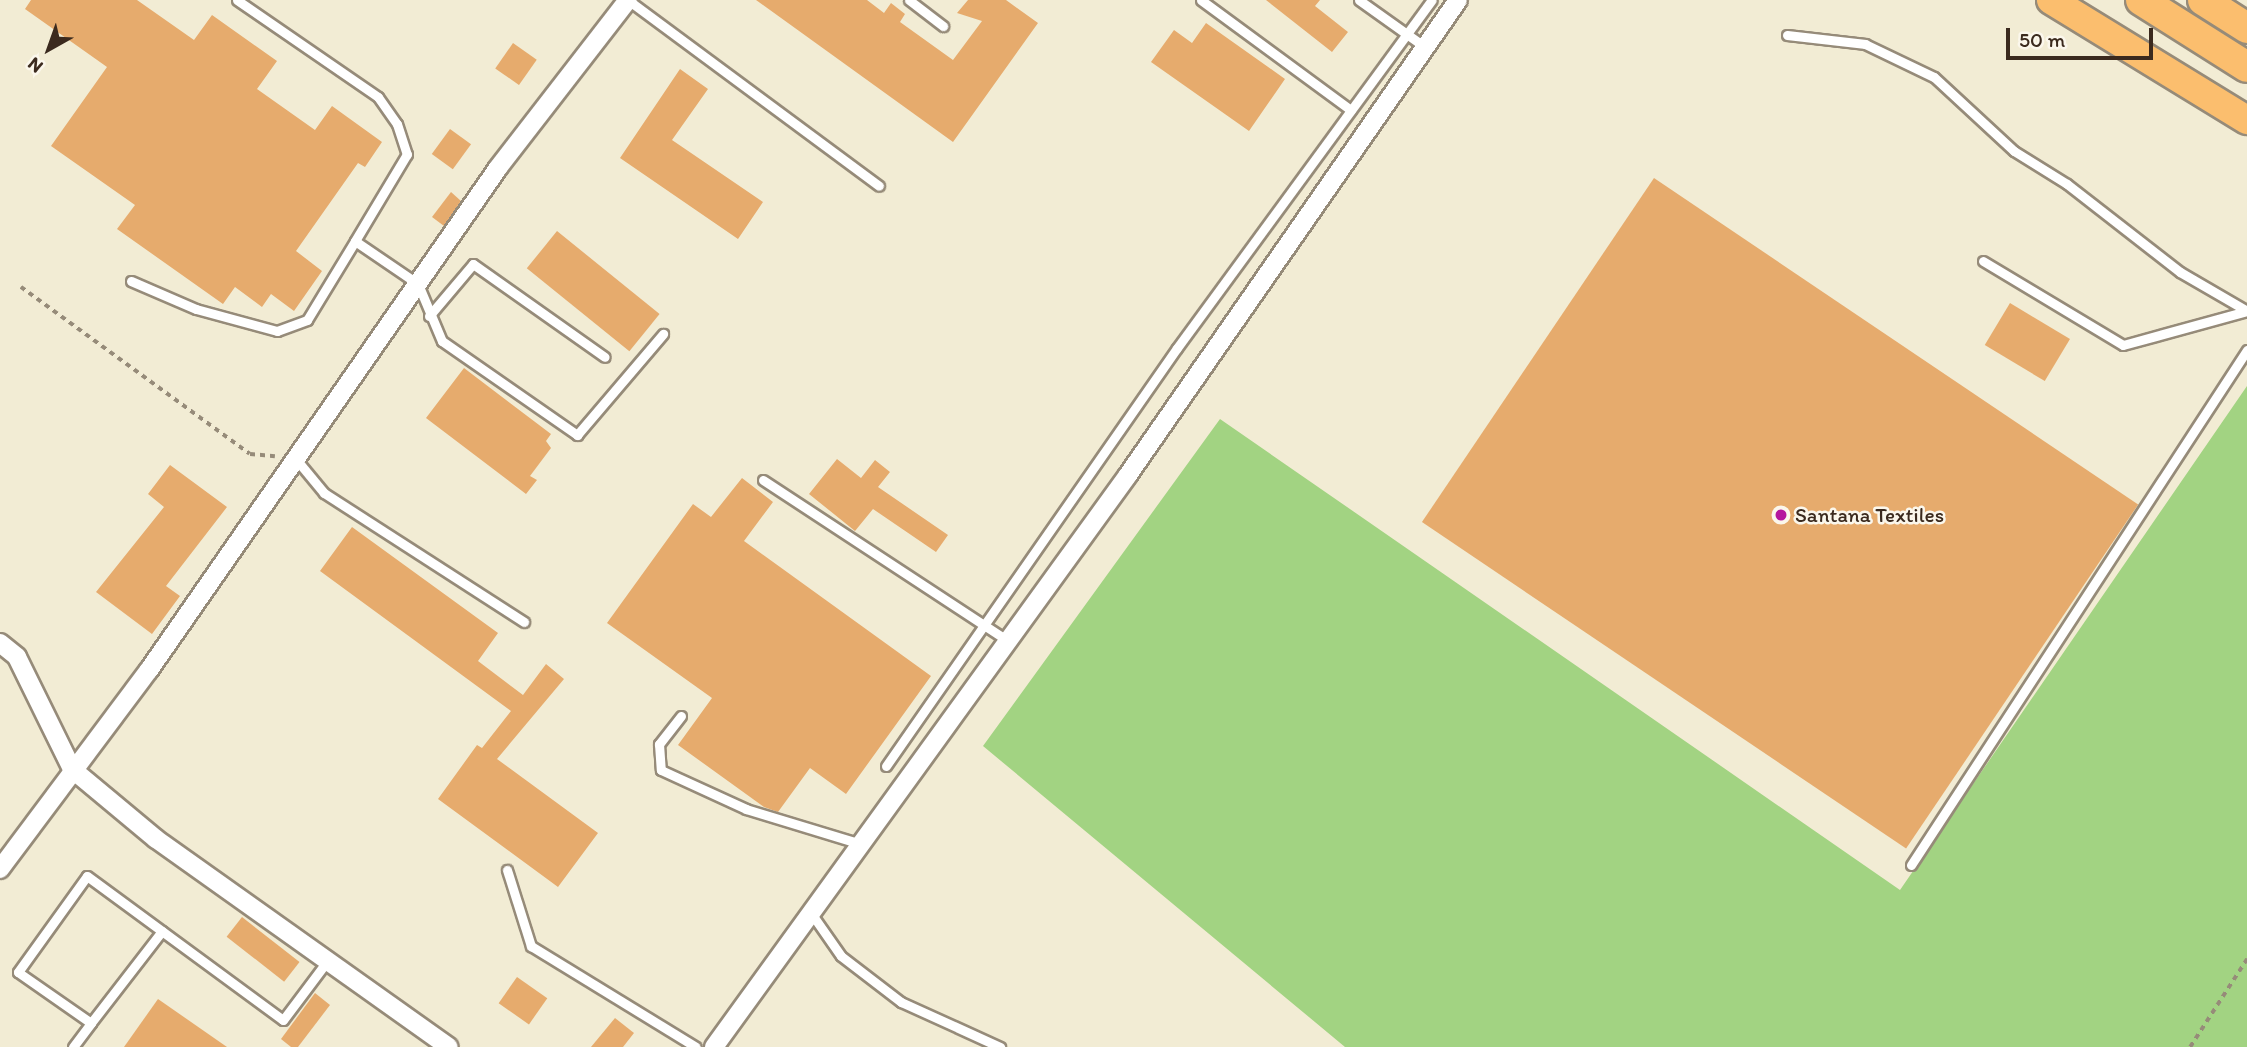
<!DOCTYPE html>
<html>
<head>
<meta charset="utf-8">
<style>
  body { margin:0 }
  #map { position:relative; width:2247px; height:1047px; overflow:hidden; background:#f2ecd4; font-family:Itim,sans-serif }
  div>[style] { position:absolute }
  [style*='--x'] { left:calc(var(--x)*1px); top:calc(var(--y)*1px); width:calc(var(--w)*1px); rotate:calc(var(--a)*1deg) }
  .green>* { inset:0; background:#a2d382 }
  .building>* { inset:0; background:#e6ab6d; transform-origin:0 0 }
  .path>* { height:3.5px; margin-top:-1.75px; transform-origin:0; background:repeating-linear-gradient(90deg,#968b79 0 5px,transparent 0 10px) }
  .roads { filter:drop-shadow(2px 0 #968b79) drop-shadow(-2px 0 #968b79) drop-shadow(0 2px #968b79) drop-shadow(0 -2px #968b79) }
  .service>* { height:9px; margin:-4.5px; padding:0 4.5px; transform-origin:4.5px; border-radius:4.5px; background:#fff }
  .minor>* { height:18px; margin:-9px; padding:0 9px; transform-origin:9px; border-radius:9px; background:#fff }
  .primary>* { height:28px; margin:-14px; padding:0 14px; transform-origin:14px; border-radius:14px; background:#fbbe6e }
  .trunk>* { height:30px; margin:-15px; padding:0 15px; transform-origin:15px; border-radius:15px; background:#fbbe6e }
  .dots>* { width:19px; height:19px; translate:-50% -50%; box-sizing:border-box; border:4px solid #fbf7ec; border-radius:50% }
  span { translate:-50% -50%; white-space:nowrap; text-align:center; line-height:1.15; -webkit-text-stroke:5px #fbf7ec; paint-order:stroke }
  .poi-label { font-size:21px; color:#3b2a1e }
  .left { translate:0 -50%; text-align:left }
  .north { position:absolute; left:14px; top:14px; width:70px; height:70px; -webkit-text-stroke:5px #fbf7ec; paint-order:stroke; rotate:220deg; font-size:19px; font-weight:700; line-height:28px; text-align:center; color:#3b2a1e }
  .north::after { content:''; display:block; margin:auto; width:24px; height:32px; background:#3b2a1e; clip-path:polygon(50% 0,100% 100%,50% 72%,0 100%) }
  .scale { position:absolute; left:2006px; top:28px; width:147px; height:32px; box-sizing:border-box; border:4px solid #3b2a1e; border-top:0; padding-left:9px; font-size:21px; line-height:24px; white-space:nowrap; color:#3b2a1e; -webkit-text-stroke:5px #fbf7ec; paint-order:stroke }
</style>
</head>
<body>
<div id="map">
  <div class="green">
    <div style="clip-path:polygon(2247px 386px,2247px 1047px,1345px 1047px,983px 746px,1220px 419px,1900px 890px)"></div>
  </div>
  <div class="building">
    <div style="clip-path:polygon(31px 0,137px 0,194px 40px,212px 15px,277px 61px,257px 89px,315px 130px,332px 106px,382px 142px,365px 167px,358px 163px,296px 251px,322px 271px,294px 311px,271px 294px,262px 307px,235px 287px,223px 304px,117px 229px,135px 205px,51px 146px,107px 67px,25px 9px)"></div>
    <div style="clip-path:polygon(756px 0,867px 0,884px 13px,891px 3px,905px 14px,900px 22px,953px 60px,982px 21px,957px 13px,968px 0,1006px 0,1038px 23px,953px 142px)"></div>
    <div style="clip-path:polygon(1266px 0,1320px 0,1315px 6px,1348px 32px,1332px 52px)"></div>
    <div style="clip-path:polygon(1206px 23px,1285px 79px,1249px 131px,1151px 62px,1174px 30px,1192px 43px)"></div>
    <div style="left:513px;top:43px;width:29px;height:31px;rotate:35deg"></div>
    <div style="clip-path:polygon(680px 69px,708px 89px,672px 140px,763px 202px,738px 239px,620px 158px)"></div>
    <div style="left:450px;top:129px;width:26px;height:31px;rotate:36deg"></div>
    <div style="left:1654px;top:178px;width:584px;height:415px;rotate:34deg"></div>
    <div style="clip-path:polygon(451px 192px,461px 201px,444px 226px,432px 217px)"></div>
    <div style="left:557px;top:231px;width:132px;height:48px;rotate:39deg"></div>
    <div style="left:2010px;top:303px;width:70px;height:49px;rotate:31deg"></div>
    <div style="clip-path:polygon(464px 368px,551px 434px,546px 441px,551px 448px,530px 476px,537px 480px,526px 494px,426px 418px)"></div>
    <div style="clip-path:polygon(837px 459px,861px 478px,875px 460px,890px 472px,878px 487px,948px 535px,936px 552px,873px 509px,855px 531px,809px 494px)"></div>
    <div style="clip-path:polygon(170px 465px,227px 507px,166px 586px,180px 596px,152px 634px,96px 592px,164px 507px,148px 494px)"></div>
    <div style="clip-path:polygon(742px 478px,773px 502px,744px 541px,931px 676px,846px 794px,810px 768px,778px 812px,764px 807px,678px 745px,712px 698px,607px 623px,693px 504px,711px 517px)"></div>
    <div style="clip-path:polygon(352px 527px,498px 633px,478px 661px,523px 695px,546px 664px,564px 679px,497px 759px,598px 833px,558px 887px,438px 799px,477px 745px,482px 748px,511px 711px,320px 571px)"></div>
    <div style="left:242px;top:917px;width:73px;height:25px;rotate:38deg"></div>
    <div style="left:517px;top:977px;width:37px;height:32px;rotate:35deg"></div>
    <div style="clip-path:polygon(315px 993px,330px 1005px,298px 1047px,291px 1047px,281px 1039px)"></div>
    <div style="clip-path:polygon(158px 999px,227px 1047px,124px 1047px)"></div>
    <div style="clip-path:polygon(615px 1018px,634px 1033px,623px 1047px,591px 1047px)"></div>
  </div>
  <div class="path">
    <div style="--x:21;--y:287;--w:283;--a:36.1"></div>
    <div style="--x:250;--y:454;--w:25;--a:5"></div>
    <div style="--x:2190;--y:1047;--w:105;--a:-57.1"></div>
  </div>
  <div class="roads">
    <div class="service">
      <div style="--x:237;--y:0;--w:171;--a:34.5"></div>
      <div style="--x:378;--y:97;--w:33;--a:55"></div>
      <div style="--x:397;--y:124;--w:32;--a:72"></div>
      <div style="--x:407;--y:154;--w:101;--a:120.9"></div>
      <div style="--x:628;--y:0;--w:312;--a:36.5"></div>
      <div style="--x:909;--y:0;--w:43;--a:37.4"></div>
      <div style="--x:1201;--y:0;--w:186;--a:36.3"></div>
      <div style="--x:1359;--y:0;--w:81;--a:35.5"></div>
      <div style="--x:1787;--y:35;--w:79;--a:6.6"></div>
      <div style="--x:1865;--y:44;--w:76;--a:25.6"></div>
      <div style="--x:1934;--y:77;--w:109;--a:42.8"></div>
      <div style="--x:2014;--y:151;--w:62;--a:31.9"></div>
      <div style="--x:2067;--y:184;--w:143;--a:37.9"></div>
      <div style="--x:2180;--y:272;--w:78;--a:30.2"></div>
      <div style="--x:1983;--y:261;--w:163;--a:31"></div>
      <div style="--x:2123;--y:345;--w:129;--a:-15.3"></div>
      <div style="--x:131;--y:281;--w:71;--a:23.3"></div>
      <div style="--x:196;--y:309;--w:84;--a:15.2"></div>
      <div style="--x:277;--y:331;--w:32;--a:-20"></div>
      <div style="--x:307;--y:320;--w:92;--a:-58.7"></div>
      <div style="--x:355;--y:241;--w:76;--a:34.3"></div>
      <div style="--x:418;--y:284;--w:62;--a:67.2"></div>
      <div style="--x:442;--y:341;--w:165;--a:34.8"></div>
      <div style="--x:577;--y:435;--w:133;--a:-49.6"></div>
      <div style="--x:429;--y:316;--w:68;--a:-49.8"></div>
      <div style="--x:473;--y:264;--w:161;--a:35.2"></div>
      <div style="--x:296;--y:459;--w:44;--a:50.5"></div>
      <div style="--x:324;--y:493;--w:238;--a:32.8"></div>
      <div style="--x:763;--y:480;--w:293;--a:33.3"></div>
      <div style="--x:681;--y:716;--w:36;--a:128"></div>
      <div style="--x:659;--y:744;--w:26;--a:86"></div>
      <div style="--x:661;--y:770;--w:94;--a:24.6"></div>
      <div style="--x:746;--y:809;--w:117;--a:16.9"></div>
      <div style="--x:886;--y:766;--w:509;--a:-55.16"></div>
      <div style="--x:1177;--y:348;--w:431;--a:-53.8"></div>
      <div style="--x:1911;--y:865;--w:615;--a:-56.88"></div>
      <div style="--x:507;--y:870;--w:80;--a:72.5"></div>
      <div style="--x:531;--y:946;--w:193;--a:31.5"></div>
      <div style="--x:811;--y:913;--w:52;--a:55.1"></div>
      <div style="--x:841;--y:956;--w:76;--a:37.5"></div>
      <div style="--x:901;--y:1002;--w:109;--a:24.4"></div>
      <div style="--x:162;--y:931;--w:116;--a:127.7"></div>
      <div style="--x:91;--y:1023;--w:89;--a:-145.1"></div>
      <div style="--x:18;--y:972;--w:118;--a:-54.3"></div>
      <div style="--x:87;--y:876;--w:243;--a:36.3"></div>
      <div style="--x:283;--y:1020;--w:75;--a:-53.1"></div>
      <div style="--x:73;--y:1047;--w:30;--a:-53"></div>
    </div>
    <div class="minor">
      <div style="--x:0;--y:643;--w:22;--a:39"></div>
      <div style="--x:17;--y:657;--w:125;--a:63.8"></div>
      <div style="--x:72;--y:769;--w:109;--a:39.8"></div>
      <div style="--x:156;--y:839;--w:359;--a:35.4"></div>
      <div style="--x:0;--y:869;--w:249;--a:-53.2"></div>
      <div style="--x:149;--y:670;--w:611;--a:-55.19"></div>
      <div style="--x:498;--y:168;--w:212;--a:-52.3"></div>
      <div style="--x:714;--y:1047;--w:706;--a:-54.1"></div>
      <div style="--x:1128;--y:475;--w:578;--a:-55.21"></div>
    </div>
    <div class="primary">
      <div style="--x:2051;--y:0;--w:230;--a:31.5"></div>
    </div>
    <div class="trunk">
      <div style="--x:2141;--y:0;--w:125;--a:32.3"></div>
      <div style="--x:2203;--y:0;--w:52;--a:32.5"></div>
    </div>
  </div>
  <div class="dots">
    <div style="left:1781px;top:515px;background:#b5179e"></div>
  </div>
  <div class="poi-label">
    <span class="left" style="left:1795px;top:515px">Santana Textiles</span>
  </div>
  <div class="north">N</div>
  <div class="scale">50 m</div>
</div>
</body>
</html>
